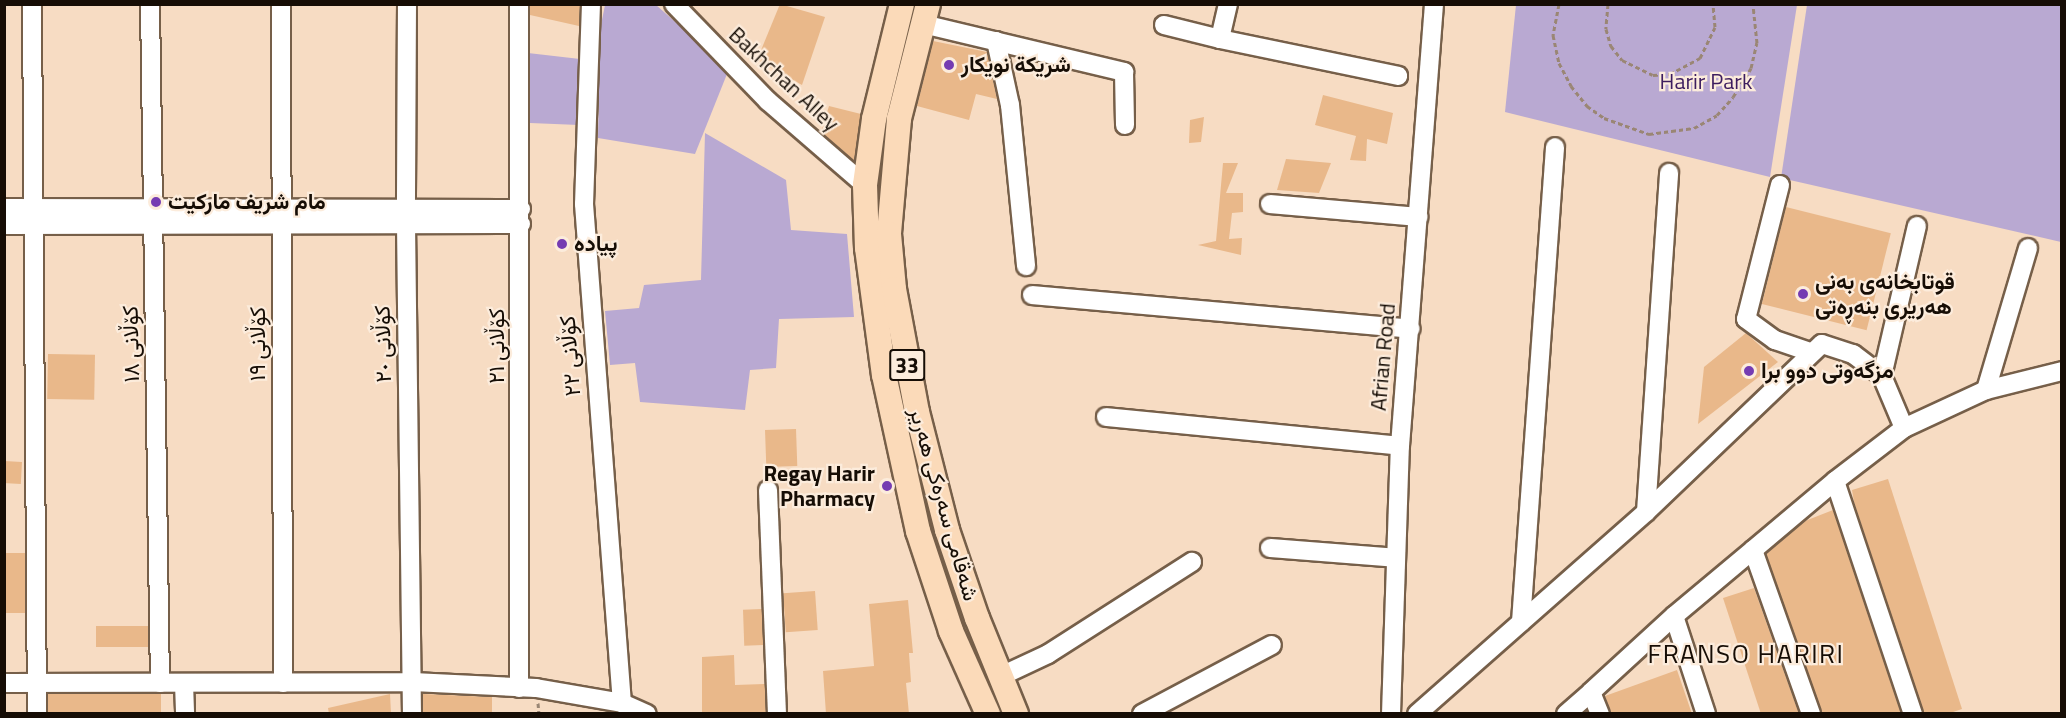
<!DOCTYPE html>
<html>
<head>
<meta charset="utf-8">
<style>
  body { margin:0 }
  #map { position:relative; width:2066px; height:718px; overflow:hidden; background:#f7dcc3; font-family:"Titillium Web",Vazirmatn,sans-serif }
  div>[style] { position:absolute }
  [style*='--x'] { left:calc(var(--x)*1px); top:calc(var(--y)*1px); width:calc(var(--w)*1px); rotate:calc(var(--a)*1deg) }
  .green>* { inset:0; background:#b9a9d2 }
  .building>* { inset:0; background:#e9b88a; transform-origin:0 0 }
  .path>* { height:3px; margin-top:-1.5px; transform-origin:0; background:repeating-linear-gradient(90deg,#9a8674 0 4.5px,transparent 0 7.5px) }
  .roads { filter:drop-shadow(2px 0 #765f49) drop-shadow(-2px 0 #765f49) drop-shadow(0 2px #765f49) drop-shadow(0 -2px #765f49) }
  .minor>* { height:18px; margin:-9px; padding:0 9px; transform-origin:9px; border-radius:9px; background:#fff }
  .major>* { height:24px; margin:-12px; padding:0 12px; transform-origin:12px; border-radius:12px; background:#fbdab9 }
  .dots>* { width:16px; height:16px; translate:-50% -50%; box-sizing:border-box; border:3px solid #fcecdc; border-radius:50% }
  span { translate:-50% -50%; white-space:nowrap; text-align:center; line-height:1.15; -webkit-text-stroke:4.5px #fcecdc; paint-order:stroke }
  .shield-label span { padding:2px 4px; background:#fcecdc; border:2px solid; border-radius:4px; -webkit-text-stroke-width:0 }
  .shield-label { font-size:21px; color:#160d05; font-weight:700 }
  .poi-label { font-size:22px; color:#160d05; font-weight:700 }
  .left { translate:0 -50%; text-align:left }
  .right { translate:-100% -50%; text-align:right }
  .street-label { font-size:22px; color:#160d05 }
  .park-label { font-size:22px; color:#3d1d5f }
  .quarter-label { font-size:26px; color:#160d05; letter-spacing:1.5px }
  .frame { position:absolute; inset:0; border:6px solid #160d05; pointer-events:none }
</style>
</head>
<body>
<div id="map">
  <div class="green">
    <div style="clip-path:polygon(605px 5px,656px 5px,729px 69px,695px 154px,598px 138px,600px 30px)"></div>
    <div style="clip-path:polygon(1516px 5px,1797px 5px,1770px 177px,1505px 112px)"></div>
    <div style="clip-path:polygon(1807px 5px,2061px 5px,2061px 242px,1781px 178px)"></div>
    <div style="clip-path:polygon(528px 53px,580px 59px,579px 125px,530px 123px)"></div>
    <div style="clip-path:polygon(705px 133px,786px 180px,791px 230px,847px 234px,854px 317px,779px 319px,776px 368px,750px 370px,745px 410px,640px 402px,635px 363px,610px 365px,605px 311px,639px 308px,644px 285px,701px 280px)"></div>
  </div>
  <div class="building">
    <div style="clip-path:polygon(530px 4px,580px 4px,579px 26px,530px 15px)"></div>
    <div style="clip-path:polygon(780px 4px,825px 17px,802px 85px,757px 60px)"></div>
    <div style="clip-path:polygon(933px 41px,987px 52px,997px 99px,976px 94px,969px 120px,917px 106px)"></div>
    <div style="clip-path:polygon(1323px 95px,1393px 113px,1387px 144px,1367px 139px,1366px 161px,1350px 160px,1356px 136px,1315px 125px)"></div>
    <div style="clip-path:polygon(829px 106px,861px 114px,854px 161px,821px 132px)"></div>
    <div style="clip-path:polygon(1204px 117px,1201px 142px,1189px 143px,1190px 120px)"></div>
    <div style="clip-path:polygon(1286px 159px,1331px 163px,1319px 193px,1277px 190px)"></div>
    <div style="clip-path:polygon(1223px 163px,1238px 163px,1226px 193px,1243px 193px,1243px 212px,1232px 213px,1229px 239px,1242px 238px,1241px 255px,1198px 245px,1216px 241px)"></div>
    <div style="left:1786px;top:207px;width:108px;height:100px;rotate:14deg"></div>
    <div style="clip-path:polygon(1746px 333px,1778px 362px,1698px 424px,1704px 367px)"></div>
    <div style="left:48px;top:354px;width:47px;height:45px;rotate:1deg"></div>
    <div style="left:796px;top:429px;width:37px;height:31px;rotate:88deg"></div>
    <div style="left:4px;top:461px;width:18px;height:22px;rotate:3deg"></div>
    <div style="clip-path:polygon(1888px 479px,1962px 709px,1947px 714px,1924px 714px,1854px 502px,1852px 490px)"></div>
    <div style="clip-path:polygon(1833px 510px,1901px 714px,1822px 714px,1766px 554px,1805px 521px)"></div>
    <div style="left:4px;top:553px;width:21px;height:60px"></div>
    <div style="clip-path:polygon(1754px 588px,1799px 714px,1761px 714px,1723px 598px)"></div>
    <div style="left:815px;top:591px;width:39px;height:32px;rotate:86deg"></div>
    <div style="clip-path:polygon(908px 600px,913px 653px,909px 653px,911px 682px,906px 683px,909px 714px,826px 714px,823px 671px,874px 666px,869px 604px)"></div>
    <div style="left:762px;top:609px;width:36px;height:19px;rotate:88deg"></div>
    <div style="left:148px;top:626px;width:21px;height:52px;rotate:90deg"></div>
    <div style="clip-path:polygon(734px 655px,735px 685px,765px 684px,766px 714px,702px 714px,702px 657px)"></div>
    <div style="clip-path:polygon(1677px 670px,1692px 714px,1611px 714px,1605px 696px)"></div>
    <div style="left:48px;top:694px;width:113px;height:20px"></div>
    <div style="clip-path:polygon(390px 694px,391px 714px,329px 714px,328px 708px)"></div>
    <div style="clip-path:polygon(423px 694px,492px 697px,492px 714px,423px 714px)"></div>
  </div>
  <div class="path">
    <div style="--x:1559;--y:4;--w:32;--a:101"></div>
    <div style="--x:1553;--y:35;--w:29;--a:78"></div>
    <div style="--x:1559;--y:63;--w:26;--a:62"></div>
    <div style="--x:1571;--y:86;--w:26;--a:51"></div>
    <div style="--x:1587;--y:106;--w:21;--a:35"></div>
    <div style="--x:1604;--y:118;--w:48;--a:19.6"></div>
    <div style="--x:1649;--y:134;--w:45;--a:-7.6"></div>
    <div style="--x:1694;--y:128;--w:26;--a:-29"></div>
    <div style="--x:1717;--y:115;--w:24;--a:-48"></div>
    <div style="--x:1733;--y:97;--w:34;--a:-58"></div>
    <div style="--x:1751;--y:68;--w:26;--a:-77"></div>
    <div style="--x:1757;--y:43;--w:39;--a:-96"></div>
    <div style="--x:1608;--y:4;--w:25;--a:95"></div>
    <div style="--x:1606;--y:29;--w:18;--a:74"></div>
    <div style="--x:1611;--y:46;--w:18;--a:52"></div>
    <div style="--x:1622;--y:60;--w:34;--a:26"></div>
    <div style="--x:1653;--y:75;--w:17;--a:-3"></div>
    <div style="--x:1670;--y:74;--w:34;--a:-28"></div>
    <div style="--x:1700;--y:58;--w:34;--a:-64"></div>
    <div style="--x:1715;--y:27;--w:23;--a:-95"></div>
    <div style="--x:538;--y:703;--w:11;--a:85"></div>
  </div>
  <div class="roads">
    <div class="minor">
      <div style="--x:32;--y:4;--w:710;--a:89.6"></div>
      <div style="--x:150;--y:4;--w:679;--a:89.16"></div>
      <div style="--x:281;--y:4;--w:679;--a:89.83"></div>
      <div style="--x:407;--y:4;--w:220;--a:90.3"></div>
      <div style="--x:406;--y:224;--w:490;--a:89.3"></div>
      <div style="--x:519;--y:4;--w:684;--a:90"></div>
      <div style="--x:591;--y:4;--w:200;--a:92"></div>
      <div style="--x:584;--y:204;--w:500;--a:85.65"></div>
      <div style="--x:674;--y:4;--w:135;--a:45.9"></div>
      <div style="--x:768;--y:101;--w:128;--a:40.9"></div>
      <div style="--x:1228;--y:4;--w:36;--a:103"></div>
      <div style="--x:1220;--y:39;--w:182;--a:11.7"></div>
      <div style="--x:923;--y:24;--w:207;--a:13.4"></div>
      <div style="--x:1124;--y:72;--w:53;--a:88.9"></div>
      <div style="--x:1164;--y:25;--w:58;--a:14"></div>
      <div style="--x:996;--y:41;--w:66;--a:77.7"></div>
      <div style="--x:1010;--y:105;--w:162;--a:84.3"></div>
      <div style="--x:1780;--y:185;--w:138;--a:104.2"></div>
      <div style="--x:1746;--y:319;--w:36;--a:36"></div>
      <div style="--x:1775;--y:340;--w:37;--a:19"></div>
      <div style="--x:1270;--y:204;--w:149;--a:5"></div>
      <div style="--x:4;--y:208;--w:517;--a:0.11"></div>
      <div style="--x:4;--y:225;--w:517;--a:-0.11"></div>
      <div style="--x:1032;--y:295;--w:380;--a:5.1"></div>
      <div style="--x:1882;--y:376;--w:154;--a:-76.9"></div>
      <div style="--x:1986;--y:390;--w:148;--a:-73.5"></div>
      <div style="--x:1106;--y:417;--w:295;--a:5.6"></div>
      <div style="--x:1835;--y:481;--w:87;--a:-37.5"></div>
      <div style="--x:1904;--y:428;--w:90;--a:-24.9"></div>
      <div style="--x:1986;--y:390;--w:78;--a:-14"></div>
      <div style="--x:768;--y:490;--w:224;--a:87.7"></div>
      <div style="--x:1646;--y:512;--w:243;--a:-43.7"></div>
      <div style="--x:1822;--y:344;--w:33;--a:18"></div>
      <div style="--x:1853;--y:354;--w:36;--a:37"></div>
      <div style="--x:1882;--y:376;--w:56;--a:67.1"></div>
      <div style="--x:1270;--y:548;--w:126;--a:4.5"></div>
      <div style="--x:1753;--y:550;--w:107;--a:-40.1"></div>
      <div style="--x:1835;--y:481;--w:246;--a:71.5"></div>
      <div style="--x:1674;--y:616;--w:103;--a:-39.9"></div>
      <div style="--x:1753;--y:550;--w:174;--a:70.5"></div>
      <div style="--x:1521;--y:622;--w:476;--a:-85.9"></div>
      <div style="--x:999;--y:677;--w:54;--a:-25.1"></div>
      <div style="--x:1048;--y:654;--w:171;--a:-32.6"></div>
      <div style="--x:4;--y:683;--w:409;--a:-0.1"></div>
      <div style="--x:413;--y:682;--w:123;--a:2.8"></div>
      <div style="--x:536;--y:688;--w:87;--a:9.9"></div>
      <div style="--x:622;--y:703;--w:27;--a:24"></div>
      <div style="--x:184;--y:683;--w:31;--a:88"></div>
      <div style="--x:1591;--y:692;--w:113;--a:-42.5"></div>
      <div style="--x:1674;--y:616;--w:103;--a:71.9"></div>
      <div style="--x:1142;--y:714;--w:147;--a:-28"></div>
      <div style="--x:1391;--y:714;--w:268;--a:-88.1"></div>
      <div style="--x:1400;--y:446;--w:443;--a:-85.6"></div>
      <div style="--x:1417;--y:714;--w:305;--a:-41.4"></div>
      <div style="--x:1646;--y:512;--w:340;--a:-86.1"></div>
      <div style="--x:1566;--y:714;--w:33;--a:-41"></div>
      <div style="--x:1591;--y:692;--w:24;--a:68"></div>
    </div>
    <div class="major">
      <div style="--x:902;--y:4;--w:118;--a:103.7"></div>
      <div style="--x:874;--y:119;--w:67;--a:97.8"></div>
      <div style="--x:865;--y:185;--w:63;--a:88.2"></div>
      <div style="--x:867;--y:248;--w:128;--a:82.4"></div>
      <div style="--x:884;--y:375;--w:160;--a:77.7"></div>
      <div style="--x:918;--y:531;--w:105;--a:71.7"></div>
      <div style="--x:951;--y:631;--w:91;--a:66"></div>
      <div style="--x:928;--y:4;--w:119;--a:104.2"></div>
      <div style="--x:899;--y:119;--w:115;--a:95"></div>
      <div style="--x:889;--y:234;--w:55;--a:84.8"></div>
      <div style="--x:894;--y:289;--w:125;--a:79.4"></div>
      <div style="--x:917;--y:412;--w:122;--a:75.7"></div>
      <div style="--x:947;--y:530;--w:93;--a:71.2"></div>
      <div style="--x:977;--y:618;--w:104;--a:67.9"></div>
    </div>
  </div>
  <div class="dots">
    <div style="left:949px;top:65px;background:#753cb2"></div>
    <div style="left:156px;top:202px;background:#753cb2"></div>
    <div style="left:562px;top:244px;background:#753cb2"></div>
    <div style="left:1803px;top:294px;background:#753cb2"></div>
    <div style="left:1749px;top:371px;background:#753cb2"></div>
    <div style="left:887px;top:486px;background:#753cb2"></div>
  </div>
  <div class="shield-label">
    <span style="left:907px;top:365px">33</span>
  </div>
  <div class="poi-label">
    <span class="left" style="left:961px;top:65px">شريكة نويكار</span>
    <span class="left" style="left:168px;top:202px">مام شریف مارکیت</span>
    <span class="left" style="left:574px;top:244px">پیادە</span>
    <span class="left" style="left:1815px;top:294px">قوتابخانەی بەنی<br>هەریری بنەڕەتی</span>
    <span class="left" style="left:1761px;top:371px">مزگەوتی دوو برا</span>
    <span class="right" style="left:875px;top:486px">Regay Harir<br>Pharmacy</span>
  </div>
  <div class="street-label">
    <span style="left:784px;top:79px;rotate:43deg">Bakhchan Alley</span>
    <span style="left:131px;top:344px;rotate:-91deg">کۆڵانی ١٨</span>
    <span style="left:258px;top:344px;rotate:-90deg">کۆڵانی ١٩</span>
    <span style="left:383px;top:344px;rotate:-91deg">کۆڵانی ٢٠</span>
    <span style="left:497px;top:346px;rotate:-90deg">کۆڵانی ٢١</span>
    <span style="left:570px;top:356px;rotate:-94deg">کۆڵانی ٢٢</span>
    <span style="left:1383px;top:357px;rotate:-85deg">Afrian Road</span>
    <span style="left:944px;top:504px;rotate:74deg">شەقامی سەرەکی هەریر</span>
  </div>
  <div class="park-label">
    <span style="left:1706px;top:82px">Harir Park</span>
  </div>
  <div class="quarter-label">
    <span style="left:1746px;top:654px">FRANSO HARIRI</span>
  </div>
  <div class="frame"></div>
</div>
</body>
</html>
